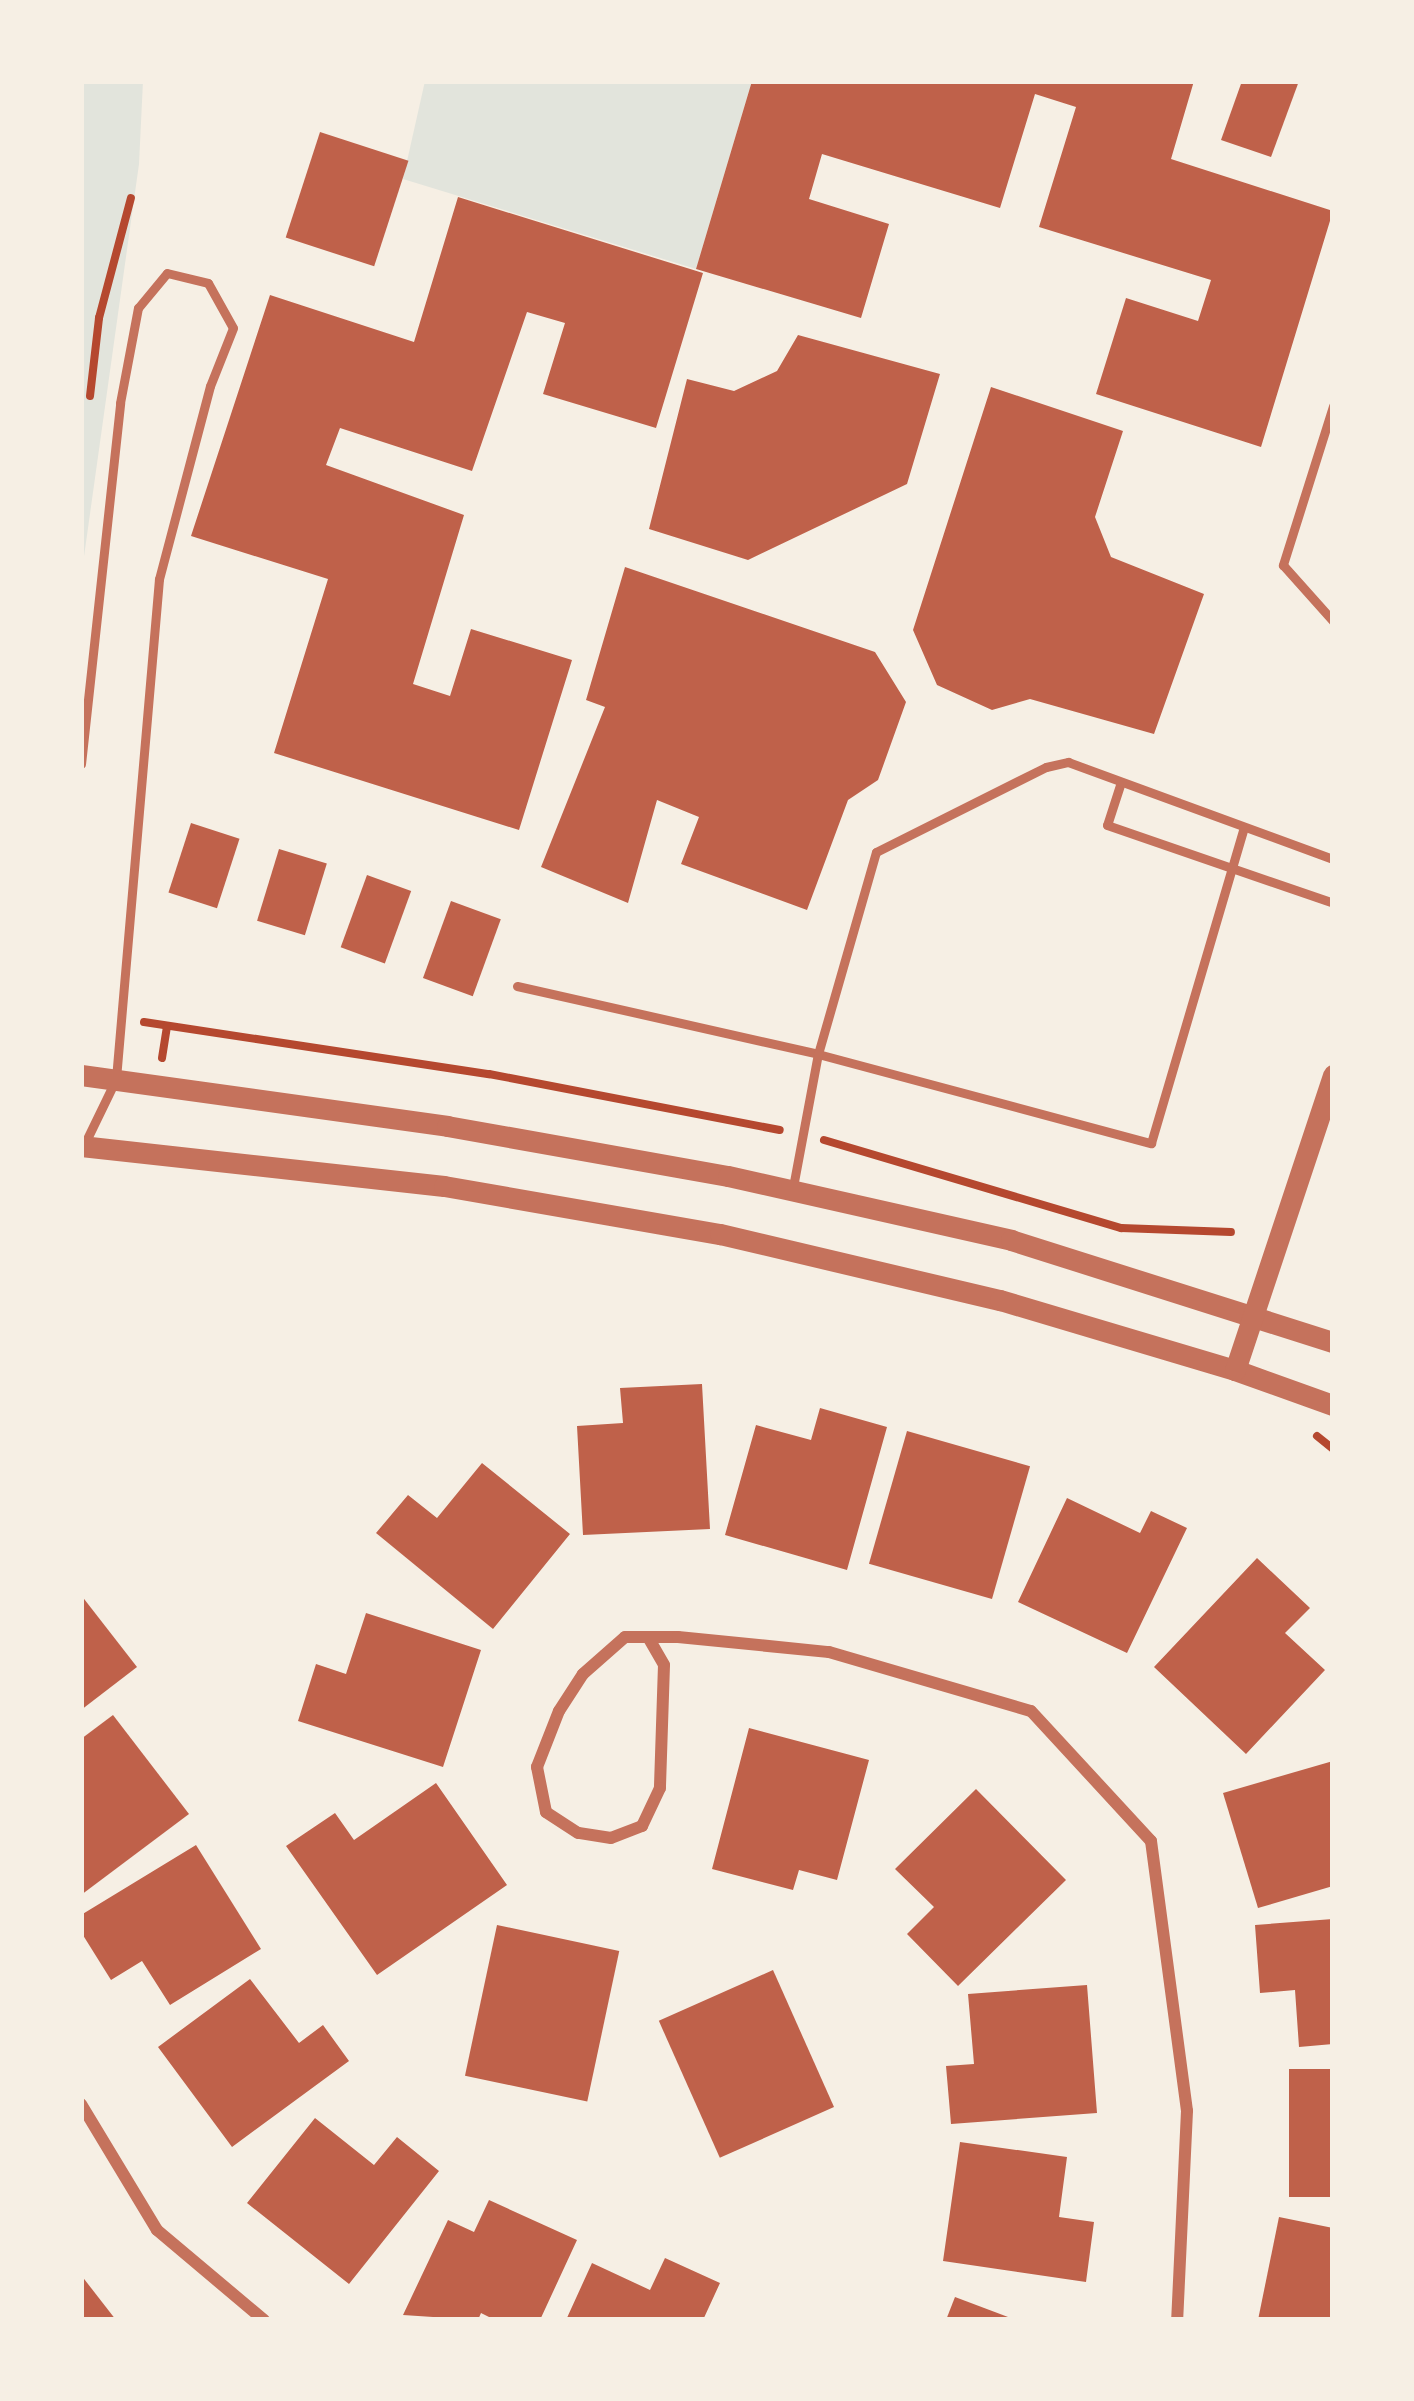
<!DOCTYPE html>
<html>
<head>
<meta charset="utf-8">
<style>
  body { margin:0 }
  #map { position:relative; width:1414px; height:2401px; overflow:hidden; background:#f6efe4; font-family:Inter,sans-serif }
  div>[style] { position:absolute }
  [style*='--x'] { left:calc(var(--x)*1px); top:calc(var(--y)*1px); width:calc(var(--w)*1px); rotate:calc(var(--a)*1deg) }
  .green>* { inset:0; background:#e2e4dc }
  .building>* { inset:0; background:#bf614a; transform-origin:0 0 }
  .path>* { height:8px; margin:-4px; padding:0 4px; transform-origin:4px; border-radius:4px; background:#b5482f }
  .service>* { height:9px; margin:-4.5px; padding:0 4.5px; transform-origin:4.5px; border-radius:4.5px; background:#c5725c }
  .minor>* { height:12px; margin:-6px; padding:0 6px; transform-origin:6px; border-radius:6px; background:#c5725c }
  .tertiary>* { height:21px; margin:-10.5px; padding:0 10.5px; transform-origin:10.5px; border-radius:10.5px; background:#c5725c }
  span { translate:-50% -50%; white-space:nowrap; text-align:center; line-height:1.15; -webkit-text-stroke:12px #f6efe4; paint-order:stroke }
  .frame { position:absolute; inset:0; border:84px solid #f6efe4; pointer-events:none }
</style>
</head>
<body>
<div id="map">
  <div class="green">
    <div style="clip-path:polygon(81px 81px,143px 81px,139px 164px,81px 578px)"></div>
    <div style="clip-path:polygon(425px 81px,752px 81px,696px 269px,403px 179px)"></div>
  </div>
  <div class="building">
    <div style="clip-path:polygon(752px 81px,1194px 81px,1171px 159px,1333px 211px,1261px 447px,1096px 394px,1126px 298px,1198px 321px,1211px 280px,1039px 227px,1076px 107px,1035px 94px,1000px 208px,822px 154px,809px 199px,889px 224px,861px 318px,696px 269px)"></div>
    <div style="clip-path:polygon(1242px 81px,1299px 81px,1271px 157px,1221px 140px)"></div>
    <div style="left:320px;top:132px;width:93px;height:111px;rotate:18deg"></div>
    <div style="clip-path:polygon(458px 197px,703px 273px,656px 428px,543px 394px,565px 323px,527px 312px,472px 471px,340px 428px,326px 465px,464px 515px,413px 684px,450px 696px,471px 629px,572px 660px,519px 830px,274px 753px,328px 579px,191px 536px,270px 295px,414px 342px)"></div>
    <div style="clip-path:polygon(798px 335px,940px 374px,907px 484px,748px 560px,649px 529px,687px 379px,734px 391px,777px 371px)"></div>
    <div style="clip-path:polygon(991px 387px,1123px 431px,1095px 517px,1111px 557px,1204px 594px,1154px 734px,1030px 699px,992px 710px,937px 685px,913px 630px)"></div>
    <div style="clip-path:polygon(625px 567px,875px 652px,906px 702px,878px 780px,848px 800px,807px 910px,681px 864px,699px 817px,657px 800px,628px 903px,541px 867px,605px 707px,586px 700px)"></div>
    <div style="left:191px;top:823px;width:51px;height:73px;rotate:18deg"></div>
    <div style="left:279px;top:849px;width:50px;height:75px;rotate:17deg"></div>
    <div style="left:367px;top:875px;width:47px;height:77px;rotate:20deg"></div>
    <div style="left:451px;top:901px;width:53px;height:82px;rotate:20deg"></div>
    <div style="clip-path:polygon(702px 1384px,710px 1529px,583px 1535px,577px 1426px,623px 1423px,620px 1388px)"></div>
    <div style="clip-path:polygon(820px 1408px,887px 1427px,847px 1570px,725px 1535px,756px 1425px,811px 1440px)"></div>
    <div style="left:907px;top:1431px;width:128px;height:138px;rotate:16deg"></div>
    <div style="clip-path:polygon(482px 1463px,570px 1534px,493px 1629px,376px 1533px,408px 1495px,437px 1518px)"></div>
    <div style="clip-path:polygon(1067px 1498px,1140px 1533px,1151px 1511px,1187px 1528px,1127px 1653px,1018px 1602px)"></div>
    <div style="clip-path:polygon(1257px 1558px,1310px 1608px,1285px 1633px,1325px 1670px,1246px 1754px,1154px 1667px)"></div>
    <div style="clip-path:polygon(81px 1595px,137px 1667px,81px 1710px)"></div>
    <div style="clip-path:polygon(366px 1613px,481px 1650px,443px 1767px,298px 1721px,316px 1664px,346px 1674px)"></div>
    <div style="clip-path:polygon(113px 1715px,189px 1814px,81px 1895px,81px 1739px)"></div>
    <div style="clip-path:polygon(749px 1728px,869px 1760px,837px 1880px,799px 1870px,793px 1890px,712px 1869px)"></div>
    <div style="clip-path:polygon(1333px 1761px,1333px 1886px,1258px 1908px,1223px 1793px)"></div>
    <div style="clip-path:polygon(436px 1783px,507px 1885px,377px 1975px,286px 1846px,335px 1813px,354px 1840px)"></div>
    <div style="clip-path:polygon(976px 1789px,1066px 1880px,958px 1986px,907px 1934px,934px 1907px,895px 1869px)"></div>
    <div style="clip-path:polygon(196px 1845px,261px 1949px,170px 2005px,142px 1961px,111px 1980px,81px 1932px,81px 1915px)"></div>
    <div style="clip-path:polygon(1333px 1919px,1333px 2044px,1299px 2047px,1295px 1990px,1260px 1993px,1255px 1925px)"></div>
    <div style="left:497px;top:1925px;width:125px;height:154px;rotate:12deg"></div>
    <div style="left:773px;top:1970px;width:150px;height:125px;rotate:66deg"></div>
    <div style="clip-path:polygon(250px 1979px,299px 2043px,323px 2025px,349px 2061px,232px 2147px,158px 2047px)"></div>
    <div style="clip-path:polygon(1087px 1985px,1097px 2113px,951px 2124px,946px 2066px,974px 2064px,968px 1994px)"></div>
    <div style="left:1333px;top:2069px;width:128px;height:44px;rotate:90deg"></div>
    <div style="clip-path:polygon(315px 2118px,374px 2165px,397px 2137px,439px 2171px,349px 2284px,247px 2203px)"></div>
    <div style="clip-path:polygon(960px 2142px,1067px 2157px,1059px 2217px,1094px 2222px,1086px 2282px,943px 2261px)"></div>
    <div style="clip-path:polygon(489px 2200px,577px 2240px,540px 2320px,495px 2320px,481px 2313px,478px 2320px,403px 2315px,448px 2220px,474px 2232px)"></div>
    <div style="clip-path:polygon(1279px 2217px,1333px 2228px,1333px 2320px,1258px 2320px)"></div>
    <div style="clip-path:polygon(665px 2258px,720px 2283px,703px 2320px,566px 2320px,592px 2263px,650px 2290px)"></div>
    <div style="clip-path:polygon(81px 2275px,116px 2320px,81px 2320px)"></div>
    <div style="clip-path:polygon(955px 2297px,1016px 2320px,946px 2320px)"></div>
  </div>
  <div class="path">
    <div style="--x:90;--y:396;--w:79;--a:-83.4"></div>
    <div style="--x:99;--y:318;--w:124;--a:-75.1"></div>
    <div style="--x:144;--y:1022;--w:349;--a:8.6"></div>
    <div style="--x:489;--y:1074;--w:296;--a:10.9"></div>
    <div style="--x:162;--y:1058;--w:32;--a:-81"></div>
    <div style="--x:824;--y:1140;--w:310;--a:16.5"></div>
    <div style="--x:1121;--y:1228;--w:110;--a:2.1"></div>
    <div style="--x:1317;--y:1436;--w:21;--a:39"></div>
  </div>
  <div class="service">
    <div style="--x:1333;--y:406;--w:167;--a:107.5"></div>
    <div style="--x:1283;--y:565;--w:75;--a:48.2"></div>
    <div style="--x:81;--y:764;--w:363;--a:-83.8"></div>
    <div style="--x:120;--y:403;--w:97;--a:-79.3"></div>
    <div style="--x:138;--y:308;--w:45;--a:-50.4"></div>
    <div style="--x:167;--y:273;--w:42;--a:13.7"></div>
    <div style="--x:208;--y:283;--w:51;--a:60.9"></div>
    <div style="--x:233;--y:328;--w:62;--a:111.6"></div>
    <div style="--x:210;--y:386;--w:200;--a:104.8"></div>
    <div style="--x:159;--y:579;--w:502;--a:94.92"></div>
    <div style="--x:116;--y:1079;--w:73;--a:115.9"></div>
    <div style="--x:1121;--y:782;--w:45;--a:108"></div>
    <div style="--x:1107;--y:825;--w:239;--a:19"></div>
    <div style="--x:517;--y:986;--w:309;--a:12.7"></div>
    <div style="--x:818;--y:1054;--w:345;--a:15"></div>
    <div style="--x:1151;--y:1143;--w:329;--a:-73.6"></div>
    <div style="--x:793;--y:1187;--w:135;--a:-79.4"></div>
    <div style="--x:818;--y:1054;--w:210;--a:-74"></div>
    <div style="--x:876;--y:852;--w:190;--a:-26.6"></div>
    <div style="--x:1046;--y:767;--w:23;--a:-13"></div>
    <div style="--x:1068;--y:762;--w:282;--a:20.1"></div>
  </div>
  <div class="minor">
    <div style="--x:648;--y:1637;--w:32;--a:60"></div>
    <div style="--x:664;--y:1665;--w:123;--a:91.9"></div>
    <div style="--x:660;--y:1788;--w:42;--a:115.3"></div>
    <div style="--x:642;--y:1826;--w:33;--a:159"></div>
    <div style="--x:611;--y:1838;--w:33;--a:-171"></div>
    <div style="--x:578;--y:1833;--w:38;--a:-147"></div>
    <div style="--x:546;--y:1812;--w:46;--a:-101.3"></div>
    <div style="--x:537;--y:1767;--w:60;--a:-68.6"></div>
    <div style="--x:559;--y:1711;--w:44;--a:-57"></div>
    <div style="--x:583;--y:1674;--w:56;--a:-41.4"></div>
    <div style="--x:625;--y:1637;--w:53;--a:0"></div>
    <div style="--x:678;--y:1637;--w:152;--a:5.7"></div>
    <div style="--x:829;--y:1652;--w:210;--a:16.3"></div>
    <div style="--x:1031;--y:1711;--w:177;--a:47.3"></div>
    <div style="--x:1151;--y:1841;--w:272;--a:82.4"></div>
    <div style="--x:1187;--y:2111;--w:209;--a:92.7"></div>
    <div style="--x:81;--y:2104;--w:147;--a:58.9"></div>
    <div style="--x:157;--y:2230;--w:140;--a:40.1"></div>
  </div>
  <div class="tertiary">
    <div style="--x:81;--y:1075;--w:370;--a:7.9"></div>
    <div style="--x:447;--y:1126;--w:285;--a:10.1"></div>
    <div style="--x:728;--y:1176;--w:290;--a:12.7"></div>
    <div style="--x:1011;--y:1240;--w:338;--a:17.6"></div>
    <div style="--x:81;--y:1146;--w:365;--a:6.3"></div>
    <div style="--x:444;--y:1186;--w:280;--a:9.9"></div>
    <div style="--x:720;--y:1234;--w:288;--a:13.3"></div>
    <div style="--x:1000;--y:1300;--w:245;--a:16.6"></div>
    <div style="--x:1235;--y:1370;--w:104;--a:19.7"></div>
    <div style="--x:1235;--y:1370;--w:311;--a:-71.6"></div>
  </div>
  <div class="frame"></div>
</div>
</body>
</html>
